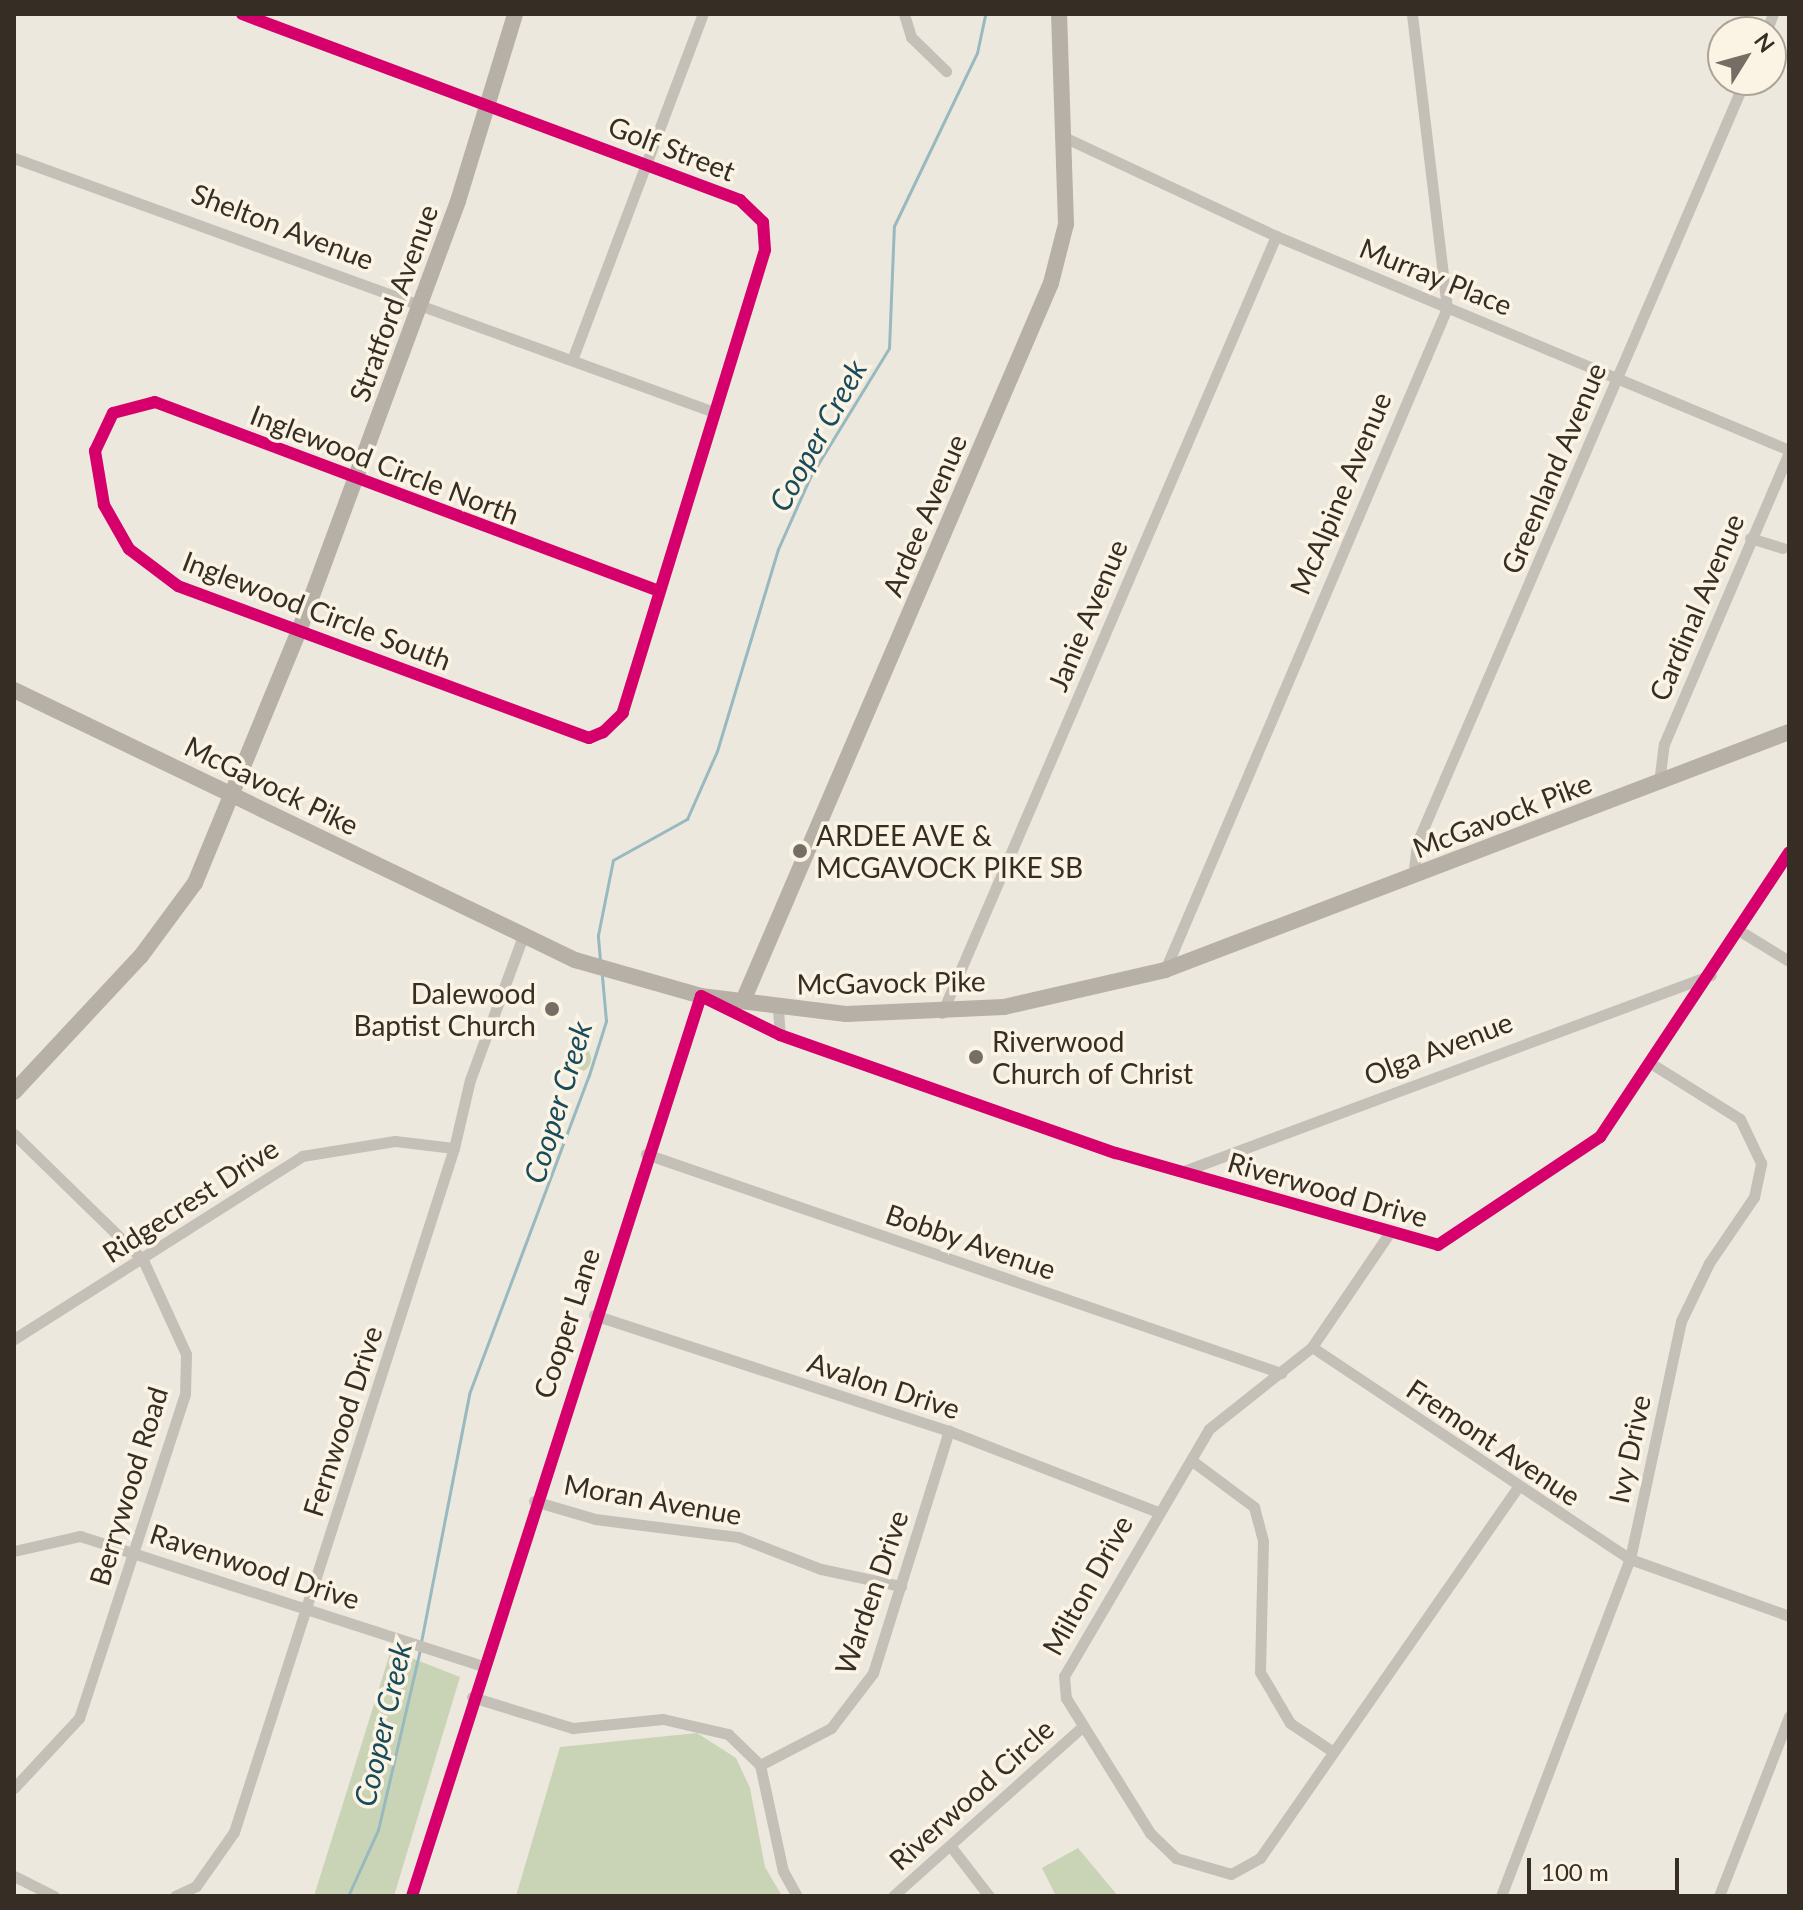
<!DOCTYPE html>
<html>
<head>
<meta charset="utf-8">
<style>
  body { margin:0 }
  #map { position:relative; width:1803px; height:1910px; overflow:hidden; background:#ede8dd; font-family:Lato,sans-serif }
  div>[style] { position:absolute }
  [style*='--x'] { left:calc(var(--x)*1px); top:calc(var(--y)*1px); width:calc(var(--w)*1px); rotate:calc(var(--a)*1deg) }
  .green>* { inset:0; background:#c9d4b6 }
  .round { border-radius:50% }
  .stream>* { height:3px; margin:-1.5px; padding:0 1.5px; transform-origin:1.5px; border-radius:1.5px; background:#98b9bf }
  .street>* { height:11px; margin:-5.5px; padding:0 5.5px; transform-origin:5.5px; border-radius:5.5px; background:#c5c0b7 }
  .secondary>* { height:16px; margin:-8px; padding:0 8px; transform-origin:8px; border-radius:8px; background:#b6b0a7 }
  .cycleway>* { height:12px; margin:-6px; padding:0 6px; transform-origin:6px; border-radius:6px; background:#d6006c }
  .dots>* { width:22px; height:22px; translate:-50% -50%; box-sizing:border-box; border:4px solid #fbf4e4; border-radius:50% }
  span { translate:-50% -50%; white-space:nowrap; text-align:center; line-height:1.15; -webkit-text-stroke:7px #fbf4e4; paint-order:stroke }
  .street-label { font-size:28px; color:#362d25 }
  .poi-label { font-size:28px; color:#362d25 }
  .left { translate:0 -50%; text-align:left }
  .right { translate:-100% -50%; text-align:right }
  .water-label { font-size:30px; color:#184b5b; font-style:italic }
  .frame { position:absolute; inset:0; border:16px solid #362d25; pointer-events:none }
  .north { position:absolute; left:1707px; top:16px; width:80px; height:80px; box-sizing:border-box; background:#fbf4e4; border:2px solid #aca498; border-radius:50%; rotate:53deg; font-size:22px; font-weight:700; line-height:32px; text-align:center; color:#362d25 }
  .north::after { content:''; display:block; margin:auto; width:28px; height:36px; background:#766e65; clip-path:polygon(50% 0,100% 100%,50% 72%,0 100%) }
  .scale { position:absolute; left:1527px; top:1858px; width:152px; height:36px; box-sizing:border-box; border:4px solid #362d25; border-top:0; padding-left:10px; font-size:24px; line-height:28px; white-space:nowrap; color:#362d25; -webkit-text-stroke:6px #fbf4e4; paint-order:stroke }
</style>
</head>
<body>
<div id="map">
  <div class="green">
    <div class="round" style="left:565px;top:1046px;width:26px;height:26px"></div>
    <div style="clip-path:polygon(391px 1650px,460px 1677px,394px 1896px,314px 1896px)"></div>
    <div style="clip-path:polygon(697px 1733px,736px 1758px,750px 1788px,765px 1867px,782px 1896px,516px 1896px,560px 1747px)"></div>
    <div style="clip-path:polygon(1078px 1848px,1118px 1896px,1056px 1896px,1042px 1868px)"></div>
  </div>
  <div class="stream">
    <div style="--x:600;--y:960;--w:25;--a:-95"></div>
    <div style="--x:598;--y:935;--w:76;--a:-78.7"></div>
    <div style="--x:613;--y:860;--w:85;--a:-29"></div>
    <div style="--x:687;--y:819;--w:74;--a:-66.2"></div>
    <div style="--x:717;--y:751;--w:211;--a:-73.2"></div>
    <div style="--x:778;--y:549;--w:79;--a:-66"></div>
    <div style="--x:810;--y:477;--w:151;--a:-58.5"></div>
    <div style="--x:889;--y:348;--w:122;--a:-87.7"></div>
    <div style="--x:894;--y:226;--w:192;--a:-64.4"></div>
    <div style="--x:977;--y:53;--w:40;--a:-78"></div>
    <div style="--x:421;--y:1642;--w:253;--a:-79"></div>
    <div style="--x:469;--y:1394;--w:341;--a:-69.4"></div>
    <div style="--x:589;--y:1075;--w:57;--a:-72.5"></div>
    <div style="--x:606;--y:1021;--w:45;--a:-95.1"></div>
    <div style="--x:348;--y:1896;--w:72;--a:-65.6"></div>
    <div style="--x:378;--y:1830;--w:185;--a:-76.9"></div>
  </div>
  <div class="street">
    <div style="--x:242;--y:14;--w:532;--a:20.48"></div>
    <div style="--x:740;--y:200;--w:32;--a:44"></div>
    <div style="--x:763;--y:222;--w:28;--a:86"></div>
    <div style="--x:765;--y:250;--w:484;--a:107.1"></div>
    <div style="--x:623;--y:713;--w:28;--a:136"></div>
    <div style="--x:603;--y:732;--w:15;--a:157"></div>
    <div style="--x:589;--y:738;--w:438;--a:-159.7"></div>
    <div style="--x:178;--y:586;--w:61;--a:-142.9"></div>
    <div style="--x:129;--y:549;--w:51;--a:-119.6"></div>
    <div style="--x:104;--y:505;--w:55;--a:-99.5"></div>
    <div style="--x:95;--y:451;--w:42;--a:-64.7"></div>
    <div style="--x:113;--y:413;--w:43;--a:-14.7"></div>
    <div style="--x:155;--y:402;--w:538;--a:20.56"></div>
    <div style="--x:904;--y:14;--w:24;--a:73"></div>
    <div style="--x:911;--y:37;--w:49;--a:44.2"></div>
    <div style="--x:1766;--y:32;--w:19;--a:-69"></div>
    <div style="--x:1068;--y:139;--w:230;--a:25"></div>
    <div style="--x:1276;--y:236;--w:556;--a:22.64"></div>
    <div style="--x:14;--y:158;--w:745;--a:19.94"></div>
    <div style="--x:572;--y:360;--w:370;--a:-69.3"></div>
    <div style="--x:1750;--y:538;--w:34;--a:17"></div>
    <div style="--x:1659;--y:783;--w:39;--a:-83"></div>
    <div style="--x:1664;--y:744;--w:318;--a:-66.8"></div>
    <div style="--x:1413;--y:877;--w:34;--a:-83"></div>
    <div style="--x:1417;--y:843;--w:831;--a:-66.74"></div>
    <div style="--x:1740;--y:931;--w:57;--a:31.5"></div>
    <div style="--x:1165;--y:970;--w:720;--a:-66.93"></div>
    <div style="--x:1447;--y:308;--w:296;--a:-96.8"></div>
    <div style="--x:778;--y:1009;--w:26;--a:86"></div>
    <div style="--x:942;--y:1013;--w:846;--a:-66.74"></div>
    <div style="--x:14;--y:1134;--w:180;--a:44.3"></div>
    <div style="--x:143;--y:1260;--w:103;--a:65.4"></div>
    <div style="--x:186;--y:1354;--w:40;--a:91.4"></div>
    <div style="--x:185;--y:1394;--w:341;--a:108.1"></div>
    <div style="--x:79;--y:1718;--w:96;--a:132.9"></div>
    <div style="--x:646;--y:1154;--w:672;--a:19.03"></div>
    <div style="--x:1184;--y:1171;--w:562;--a:-20.4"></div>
    <div style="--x:1388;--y:1235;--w:135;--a:124.2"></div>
    <div style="--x:1312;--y:1347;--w:132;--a:141.5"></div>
    <div style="--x:1209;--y:1429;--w:286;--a:120.4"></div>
    <div style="--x:1064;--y:1676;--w:22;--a:85"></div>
    <div style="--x:1066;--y:1698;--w:159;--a:58.1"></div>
    <div style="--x:1150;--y:1833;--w:36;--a:44"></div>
    <div style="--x:1176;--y:1858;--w:57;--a:16.2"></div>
    <div style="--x:1231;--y:1874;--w:33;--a:-29"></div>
    <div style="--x:1260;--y:1858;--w:449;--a:-55.2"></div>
    <div style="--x:594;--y:1315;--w:373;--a:18.1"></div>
    <div style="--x:949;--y:1431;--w:221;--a:21.2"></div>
    <div style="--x:14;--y:1339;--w:341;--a:-32.4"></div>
    <div style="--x:302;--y:1156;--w:94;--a:-9.2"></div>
    <div style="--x:395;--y:1141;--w:59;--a:6.8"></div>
    <div style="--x:1312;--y:1347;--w:382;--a:33.7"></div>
    <div style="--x:1630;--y:1559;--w:169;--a:19.7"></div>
    <div style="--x:1191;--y:1460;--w:79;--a:36.7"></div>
    <div style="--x:1254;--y:1507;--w:35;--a:75"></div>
    <div style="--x:1263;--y:1541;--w:131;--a:91.3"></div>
    <div style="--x:1260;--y:1672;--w:59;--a:59.5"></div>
    <div style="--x:1290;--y:1723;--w:50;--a:33.7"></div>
    <div style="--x:534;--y:1501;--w:64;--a:16.4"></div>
    <div style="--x:595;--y:1519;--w:144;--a:7.2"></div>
    <div style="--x:738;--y:1537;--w:89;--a:21.1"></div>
    <div style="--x:821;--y:1569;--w:82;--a:12"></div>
    <div style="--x:14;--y:1551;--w:68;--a:-12.8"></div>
    <div style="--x:80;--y:1536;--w:420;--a:17.9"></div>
    <div style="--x:472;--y:1697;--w:106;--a:17.1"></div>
    <div style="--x:573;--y:1728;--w:90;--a:-5.7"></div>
    <div style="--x:663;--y:1719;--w:67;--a:13"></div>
    <div style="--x:728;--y:1734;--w:45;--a:44.1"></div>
    <div style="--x:760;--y:1765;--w:108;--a:77.8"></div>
    <div style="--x:783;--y:1871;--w:29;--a:61"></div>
    <div style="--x:760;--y:1765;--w:80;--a:-27.5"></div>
    <div style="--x:831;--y:1728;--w:69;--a:-52.6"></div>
    <div style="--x:873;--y:1673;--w:254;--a:-72.6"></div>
    <div style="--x:952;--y:1848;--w:61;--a:52.4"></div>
    <div style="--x:14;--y:1876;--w:45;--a:26.6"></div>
    <div style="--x:175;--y:1896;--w:23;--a:-25"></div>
    <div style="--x:196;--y:1886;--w:66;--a:-54.9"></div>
    <div style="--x:234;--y:1832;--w:719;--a:-72.17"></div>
    <div style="--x:454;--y:1148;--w:70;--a:-76.8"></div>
    <div style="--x:470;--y:1080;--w:150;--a:-69.8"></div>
    <div style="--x:412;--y:1896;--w:945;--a:-72.2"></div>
    <div style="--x:701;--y:996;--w:88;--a:26.3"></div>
    <div style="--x:780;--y:1035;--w:356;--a:19.4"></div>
    <div style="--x:1116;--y:1153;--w:335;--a:15.9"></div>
    <div style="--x:1438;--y:1245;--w:195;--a:-33.7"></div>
    <div style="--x:1600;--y:1137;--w:342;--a:-56.4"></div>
    <div style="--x:893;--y:1896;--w:254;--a:-41.8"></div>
    <div style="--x:1501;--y:1896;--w:361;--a:-69.1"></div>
    <div style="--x:1630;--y:1559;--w:243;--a:-77.9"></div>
    <div style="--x:1681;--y:1321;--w:64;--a:-64.2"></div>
    <div style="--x:1709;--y:1263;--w:80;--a:-55.7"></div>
    <div style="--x:1754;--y:1197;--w:35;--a:-78"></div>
    <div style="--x:1761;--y:1163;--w:49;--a:-115.5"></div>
    <div style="--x:1740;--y:1119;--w:104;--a:-148"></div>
    <div style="--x:1719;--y:1896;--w:193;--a:-68.7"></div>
  </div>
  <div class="secondary">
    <div style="--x:14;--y:690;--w:623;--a:25.7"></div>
    <div style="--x:575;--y:960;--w:131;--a:15.9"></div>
    <div style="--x:701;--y:996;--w:146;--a:7.1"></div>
    <div style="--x:846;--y:1014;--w:158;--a:-2.5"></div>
    <div style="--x:1004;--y:1007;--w:165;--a:-12.9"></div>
    <div style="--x:1165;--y:970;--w:668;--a:-20.88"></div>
    <div style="--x:743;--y:1001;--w:781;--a:-66.78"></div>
    <div style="--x:1051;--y:283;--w:61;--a:-75.7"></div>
    <div style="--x:1066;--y:224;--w:210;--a:-91.9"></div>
    <div style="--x:14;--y:1092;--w:186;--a:-47"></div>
    <div style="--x:141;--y:956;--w:91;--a:-53.5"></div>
    <div style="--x:195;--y:883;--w:273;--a:-67.6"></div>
    <div style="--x:299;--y:631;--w:458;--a:-69.7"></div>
    <div style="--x:458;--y:201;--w:195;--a:-73"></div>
  </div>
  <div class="cycleway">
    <div style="--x:242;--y:14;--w:532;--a:20.48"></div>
    <div style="--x:740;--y:200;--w:32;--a:44"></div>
    <div style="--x:763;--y:222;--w:28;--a:86"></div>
    <div style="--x:765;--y:250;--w:484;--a:107.1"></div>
    <div style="--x:623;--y:713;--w:28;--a:136"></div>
    <div style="--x:603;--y:732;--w:15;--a:157"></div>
    <div style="--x:589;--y:738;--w:438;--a:-159.7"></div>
    <div style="--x:178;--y:586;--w:61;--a:-142.9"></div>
    <div style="--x:129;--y:549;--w:51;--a:-119.6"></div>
    <div style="--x:104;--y:505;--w:55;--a:-99.5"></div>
    <div style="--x:95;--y:451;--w:42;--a:-64.7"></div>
    <div style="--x:113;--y:413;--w:43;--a:-14.7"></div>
    <div style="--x:155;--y:402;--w:538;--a:20.56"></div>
    <div style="--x:412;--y:1896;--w:945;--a:-72.2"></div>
    <div style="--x:701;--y:996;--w:88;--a:26.3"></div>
    <div style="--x:780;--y:1035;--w:356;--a:19.4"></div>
    <div style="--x:1116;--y:1153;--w:335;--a:15.9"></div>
    <div style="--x:1438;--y:1245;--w:195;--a:-33.7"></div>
    <div style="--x:1600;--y:1137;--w:342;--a:-56.4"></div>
  </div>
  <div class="dots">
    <div style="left:800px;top:851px;background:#766e65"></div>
    <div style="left:552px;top:1009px;background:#766e65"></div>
    <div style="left:976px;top:1057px;background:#766e65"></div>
  </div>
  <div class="street-label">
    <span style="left:672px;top:148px;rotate:21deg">Golf Street</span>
    <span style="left:283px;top:226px;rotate:21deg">Shelton Avenue</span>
    <span style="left:1436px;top:276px;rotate:22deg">Murray Place</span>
    <span style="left:393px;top:303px;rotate:-70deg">Stratford Avenue</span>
    <span style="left:385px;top:464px;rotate:21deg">Inglewood Circle North</span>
    <span style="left:1553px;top:468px;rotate:-67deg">Greenland Avenue</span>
    <span style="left:1340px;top:493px;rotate:-67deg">McAlpine Avenue</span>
    <span style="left:924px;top:515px;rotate:-67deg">Ardee Avenue</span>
    <span style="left:1696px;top:607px;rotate:-67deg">Cardinal Avenue</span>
    <span style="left:317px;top:610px;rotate:21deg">Inglewood Circle South</span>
    <span style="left:1087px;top:615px;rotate:-67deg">Janie Avenue</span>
    <span style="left:272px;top:785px;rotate:26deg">McGavock Pike</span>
    <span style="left:1502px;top:815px;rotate:-21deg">McGavock Pike</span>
    <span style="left:891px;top:982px;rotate:-1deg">McGavock Pike</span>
    <span style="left:1438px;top:1048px;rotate:-21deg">Olga Avenue</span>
    <span style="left:1328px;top:1189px;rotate:16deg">Riverwood Drive</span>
    <span style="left:190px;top:1200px;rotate:-33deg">Ridgecrest Drive</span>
    <span style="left:971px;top:1241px;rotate:19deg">Bobby Avenue</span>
    <span style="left:566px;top:1323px;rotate:-72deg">Cooper Lane</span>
    <span style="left:884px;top:1385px;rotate:18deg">Avalon Drive</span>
    <span style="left:342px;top:1421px;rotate:-72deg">Fernwood Drive</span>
    <span style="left:1494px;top:1442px;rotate:34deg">Fremont Avenue</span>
    <span style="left:1629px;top:1449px;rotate:-78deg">Ivy Drive</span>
    <span style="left:128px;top:1486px;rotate:-73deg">Berrywood Road</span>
    <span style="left:653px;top:1499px;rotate:10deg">Moran Avenue</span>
    <span style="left:255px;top:1566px;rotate:18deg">Ravenwood Drive</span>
    <span style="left:1087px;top:1585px;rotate:-61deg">Milton Drive</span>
    <span style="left:871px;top:1592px;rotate:-71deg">Warden Drive</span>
    <span style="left:971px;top:1794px;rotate:-42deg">Riverwood Circle</span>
  </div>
  <div class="poi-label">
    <span class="left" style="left:816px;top:851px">ARDEE AVE &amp;<br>MCGAVOCK PIKE SB</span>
    <span class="right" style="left:536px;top:1009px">Dalewood<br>Baptist Church</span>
    <span class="left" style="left:992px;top:1057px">Riverwood<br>Church of Christ</span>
  </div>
  <div class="water-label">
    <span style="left:817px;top:435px;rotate:-61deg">Cooper Creek</span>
    <span style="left:557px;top:1102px;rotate:-73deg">Cooper Creek</span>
    <span style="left:382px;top:1724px;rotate:-77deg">Cooper Creek</span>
  </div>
  <div class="frame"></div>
  <div class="north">N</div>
  <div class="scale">100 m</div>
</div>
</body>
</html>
